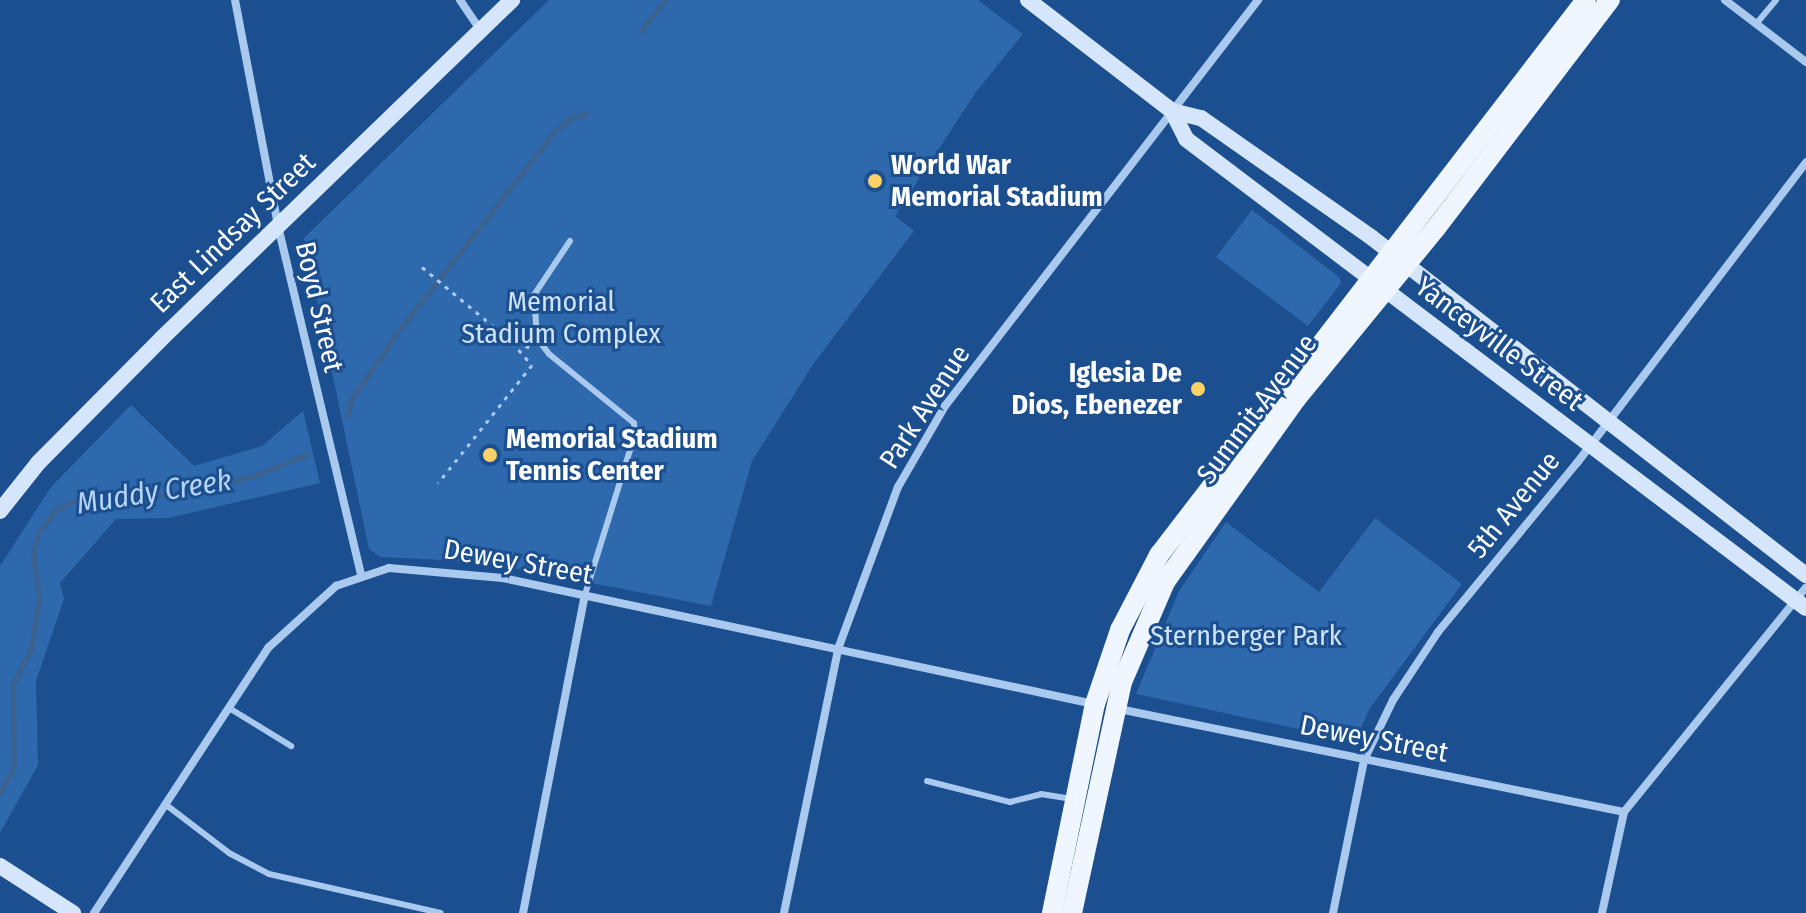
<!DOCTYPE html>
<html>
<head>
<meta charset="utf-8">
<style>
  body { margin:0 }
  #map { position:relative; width:1806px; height:913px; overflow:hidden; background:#1b4f8f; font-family:"Fira Sans Condensed",sans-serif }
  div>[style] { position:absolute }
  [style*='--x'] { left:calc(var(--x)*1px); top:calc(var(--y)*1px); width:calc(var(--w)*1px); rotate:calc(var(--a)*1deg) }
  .green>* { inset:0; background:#2e69ad }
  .stream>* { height:5px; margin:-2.5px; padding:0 2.5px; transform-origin:2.5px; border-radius:2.5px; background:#3c6290 }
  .path>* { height:3px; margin-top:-1.5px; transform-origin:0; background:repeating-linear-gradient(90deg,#a9c9ee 0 4px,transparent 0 10px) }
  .lane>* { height:6px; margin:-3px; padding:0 3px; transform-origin:3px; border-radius:3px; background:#a9c9ee }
  .street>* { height:8px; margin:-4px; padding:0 4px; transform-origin:4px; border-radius:4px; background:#a9c9ee }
  .secondary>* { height:16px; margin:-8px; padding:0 8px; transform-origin:8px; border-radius:8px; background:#d6e6fa }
  .primary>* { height:20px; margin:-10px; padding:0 10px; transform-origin:10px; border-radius:10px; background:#f0f6ff }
  .dots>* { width:22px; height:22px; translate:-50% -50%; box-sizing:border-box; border:4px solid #1b4f8f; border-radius:50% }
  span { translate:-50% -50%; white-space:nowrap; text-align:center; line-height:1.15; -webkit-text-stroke:6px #1b4f8f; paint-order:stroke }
  .poi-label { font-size:28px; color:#fff; font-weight:700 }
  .left { translate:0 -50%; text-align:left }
  .right { translate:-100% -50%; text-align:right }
  .street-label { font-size:28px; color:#fff }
  .park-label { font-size:28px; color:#cfe3fa }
  .water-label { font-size:30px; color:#b5d3f5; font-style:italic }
</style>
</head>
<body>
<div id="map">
  <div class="green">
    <div style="clip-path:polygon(549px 0,978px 0,1023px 34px,976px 92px,895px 216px,914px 231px,814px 363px,752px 461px,711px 606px,482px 562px,380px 557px,369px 549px,304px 238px)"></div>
    <div style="clip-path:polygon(1252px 210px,1339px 277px,1341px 283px,1308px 326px,1216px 257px)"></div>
    <div style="clip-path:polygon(131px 405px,194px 466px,262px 446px,303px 411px,320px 483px,168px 518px,116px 519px,60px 583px,64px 599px,36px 681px,38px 765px,0 833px,0 566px,51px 487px)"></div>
    <div style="clip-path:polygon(1375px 518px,1462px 584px,1370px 708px,1355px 741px,1136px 694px,1179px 591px,1226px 522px,1319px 592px)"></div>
  </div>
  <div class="stream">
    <div style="--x:641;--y:31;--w:39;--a:-52"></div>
    <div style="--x:347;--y:415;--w:18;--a:-74"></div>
    <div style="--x:352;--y:398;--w:79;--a:-55.3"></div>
    <div style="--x:397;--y:333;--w:255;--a:-52"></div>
    <div style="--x:554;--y:132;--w:23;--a:-40"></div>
    <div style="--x:572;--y:117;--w:14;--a:-12"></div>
    <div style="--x:0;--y:793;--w:30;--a:-62"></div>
    <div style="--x:14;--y:767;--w:83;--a:-90.7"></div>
    <div style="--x:13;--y:684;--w:39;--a:-63"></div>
    <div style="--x:31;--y:649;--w:52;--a:-81.1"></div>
    <div style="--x:39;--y:598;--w:43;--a:-97.9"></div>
    <div style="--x:33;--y:555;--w:23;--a:-77"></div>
    <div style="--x:38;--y:533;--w:28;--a:-52"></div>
    <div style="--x:55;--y:511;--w:17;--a:-33"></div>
    <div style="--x:69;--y:502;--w:101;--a:-4.5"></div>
    <div style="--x:170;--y:494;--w:86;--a:-12.1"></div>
    <div style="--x:254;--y:476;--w:56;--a:-22"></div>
  </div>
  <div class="path">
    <div style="--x:422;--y:267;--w:117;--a:39.8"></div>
    <div style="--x:512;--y:342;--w:30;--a:49"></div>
    <div style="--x:532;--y:365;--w:151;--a:128.5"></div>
    <div style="--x:516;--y:343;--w:16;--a:18"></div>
  </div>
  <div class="lane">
    <div style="--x:1756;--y:24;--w:31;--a:-50"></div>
    <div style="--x:570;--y:241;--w:65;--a:123.7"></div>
    <div style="--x:534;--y:295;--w:43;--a:86"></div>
    <div style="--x:537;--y:338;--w:20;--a:53"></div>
    <div style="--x:549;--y:354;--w:109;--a:39.1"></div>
    <div style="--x:634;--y:423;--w:11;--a:85"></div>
    <div style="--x:635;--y:434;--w:169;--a:107.3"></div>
    <div style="--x:229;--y:708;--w:73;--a:31.5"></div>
    <div style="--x:927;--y:781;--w:86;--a:14.2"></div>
    <div style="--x:1010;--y:802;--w:32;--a:-14"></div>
    <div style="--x:1041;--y:794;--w:30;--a:9"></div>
    <div style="--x:165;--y:804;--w:81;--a:37.4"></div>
    <div style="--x:229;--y:853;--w:45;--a:27.7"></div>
    <div style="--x:269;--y:874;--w:176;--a:12.8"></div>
  </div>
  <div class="street">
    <div style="--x:235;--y:0;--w:230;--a:79.2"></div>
    <div style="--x:278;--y:226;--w:359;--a:76.6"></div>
    <div style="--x:460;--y:0;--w:36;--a:56"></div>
    <div style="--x:1725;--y:0;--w:102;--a:37.4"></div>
    <div style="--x:1119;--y:709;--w:515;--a:11.53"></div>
    <div style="--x:94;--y:913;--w:318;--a:-56.7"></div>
    <div style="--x:269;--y:647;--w:91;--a:-42.3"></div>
    <div style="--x:336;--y:586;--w:56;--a:-18.8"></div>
    <div style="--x:389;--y:568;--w:114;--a:5"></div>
    <div style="--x:503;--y:578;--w:604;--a:12.04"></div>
    <div style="--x:523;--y:913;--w:324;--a:-79"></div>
    <div style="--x:784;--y:913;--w:269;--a:-78.4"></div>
    <div style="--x:838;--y:649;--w:173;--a:-69.7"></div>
    <div style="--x:898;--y:487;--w:94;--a:-59.9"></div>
    <div style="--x:945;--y:406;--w:513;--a:-52.37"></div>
    <div style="--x:1333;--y:913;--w:156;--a:-78.5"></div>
    <div style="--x:1364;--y:760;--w:67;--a:-64.2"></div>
    <div style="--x:1393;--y:700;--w:82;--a:-56.5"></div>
    <div style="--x:1438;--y:632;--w:219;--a:-50.6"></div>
    <div style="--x:1577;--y:463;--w:378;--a:-52.7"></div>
    <div style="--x:1602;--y:913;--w:103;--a:-77.7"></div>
    <div style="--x:1624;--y:812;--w:289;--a:-51"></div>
  </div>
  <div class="secondary">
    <div style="--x:1028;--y:0;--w:182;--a:37.6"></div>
    <div style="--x:1172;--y:111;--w:30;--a:14"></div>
    <div style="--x:1201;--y:118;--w:208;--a:35"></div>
    <div style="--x:1371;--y:237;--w:551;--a:37.85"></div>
    <div style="--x:1172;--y:111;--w:31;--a:63"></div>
    <div style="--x:1186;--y:139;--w:777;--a:37.11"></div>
    <div style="--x:0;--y:511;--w:61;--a:-51.6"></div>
    <div style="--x:38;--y:463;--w:176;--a:-45.2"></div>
    <div style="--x:162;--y:338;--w:487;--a:-44"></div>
    <div style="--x:0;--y:866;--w:87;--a:32.8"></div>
  </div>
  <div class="primary">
    <div style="--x:1052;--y:913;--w:213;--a:-78.4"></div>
    <div style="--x:1095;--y:704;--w:78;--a:-71.3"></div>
    <div style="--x:1120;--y:630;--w:85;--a:-62.5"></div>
    <div style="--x:1159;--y:555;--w:700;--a:-52.43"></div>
    <div style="--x:1072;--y:913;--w:236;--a:-77.8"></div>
    <div style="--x:1122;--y:682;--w:109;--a:-66.7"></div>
    <div style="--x:1165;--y:582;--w:225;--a:-54.4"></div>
    <div style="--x:1296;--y:399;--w:221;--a:-50.7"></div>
    <div style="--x:1436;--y:228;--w:287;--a:-52.7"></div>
  </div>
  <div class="dots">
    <div style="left:875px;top:181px;background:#ffd166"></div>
    <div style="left:1198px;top:389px;background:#ffd166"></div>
    <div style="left:490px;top:455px;background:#ffd166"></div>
  </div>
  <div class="poi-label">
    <span class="left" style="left:891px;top:181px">World War<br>Memorial Stadium</span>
    <span class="right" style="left:1182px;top:389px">Iglesia De<br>Dios, Ebenezer</span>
    <span class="left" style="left:506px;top:455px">Memorial Stadium<br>Tennis Center</span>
  </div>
  <div class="street-label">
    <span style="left:233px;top:233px;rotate:-44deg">East Lindsay Street</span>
    <span style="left:319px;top:307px;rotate:77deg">Boyd Street</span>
    <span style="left:1499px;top:344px;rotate:37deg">Yanceyville Street</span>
    <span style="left:925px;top:407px;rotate:-57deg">Park Avenue</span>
    <span style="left:1257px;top:409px;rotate:-53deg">Summit Avenue</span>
    <span style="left:1514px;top:505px;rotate:-51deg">5th Avenue</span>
    <span style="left:518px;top:562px;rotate:10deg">Dewey Street</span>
    <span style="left:1374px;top:739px;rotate:11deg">Dewey Street</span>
  </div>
  <div class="park-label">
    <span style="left:561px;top:318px">Memorial<br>Stadium Complex</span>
    <span style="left:1246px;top:636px">Sternberger Park</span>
  </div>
  <div class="water-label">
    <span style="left:154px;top:492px;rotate:-9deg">Muddy Creek</span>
  </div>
</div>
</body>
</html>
